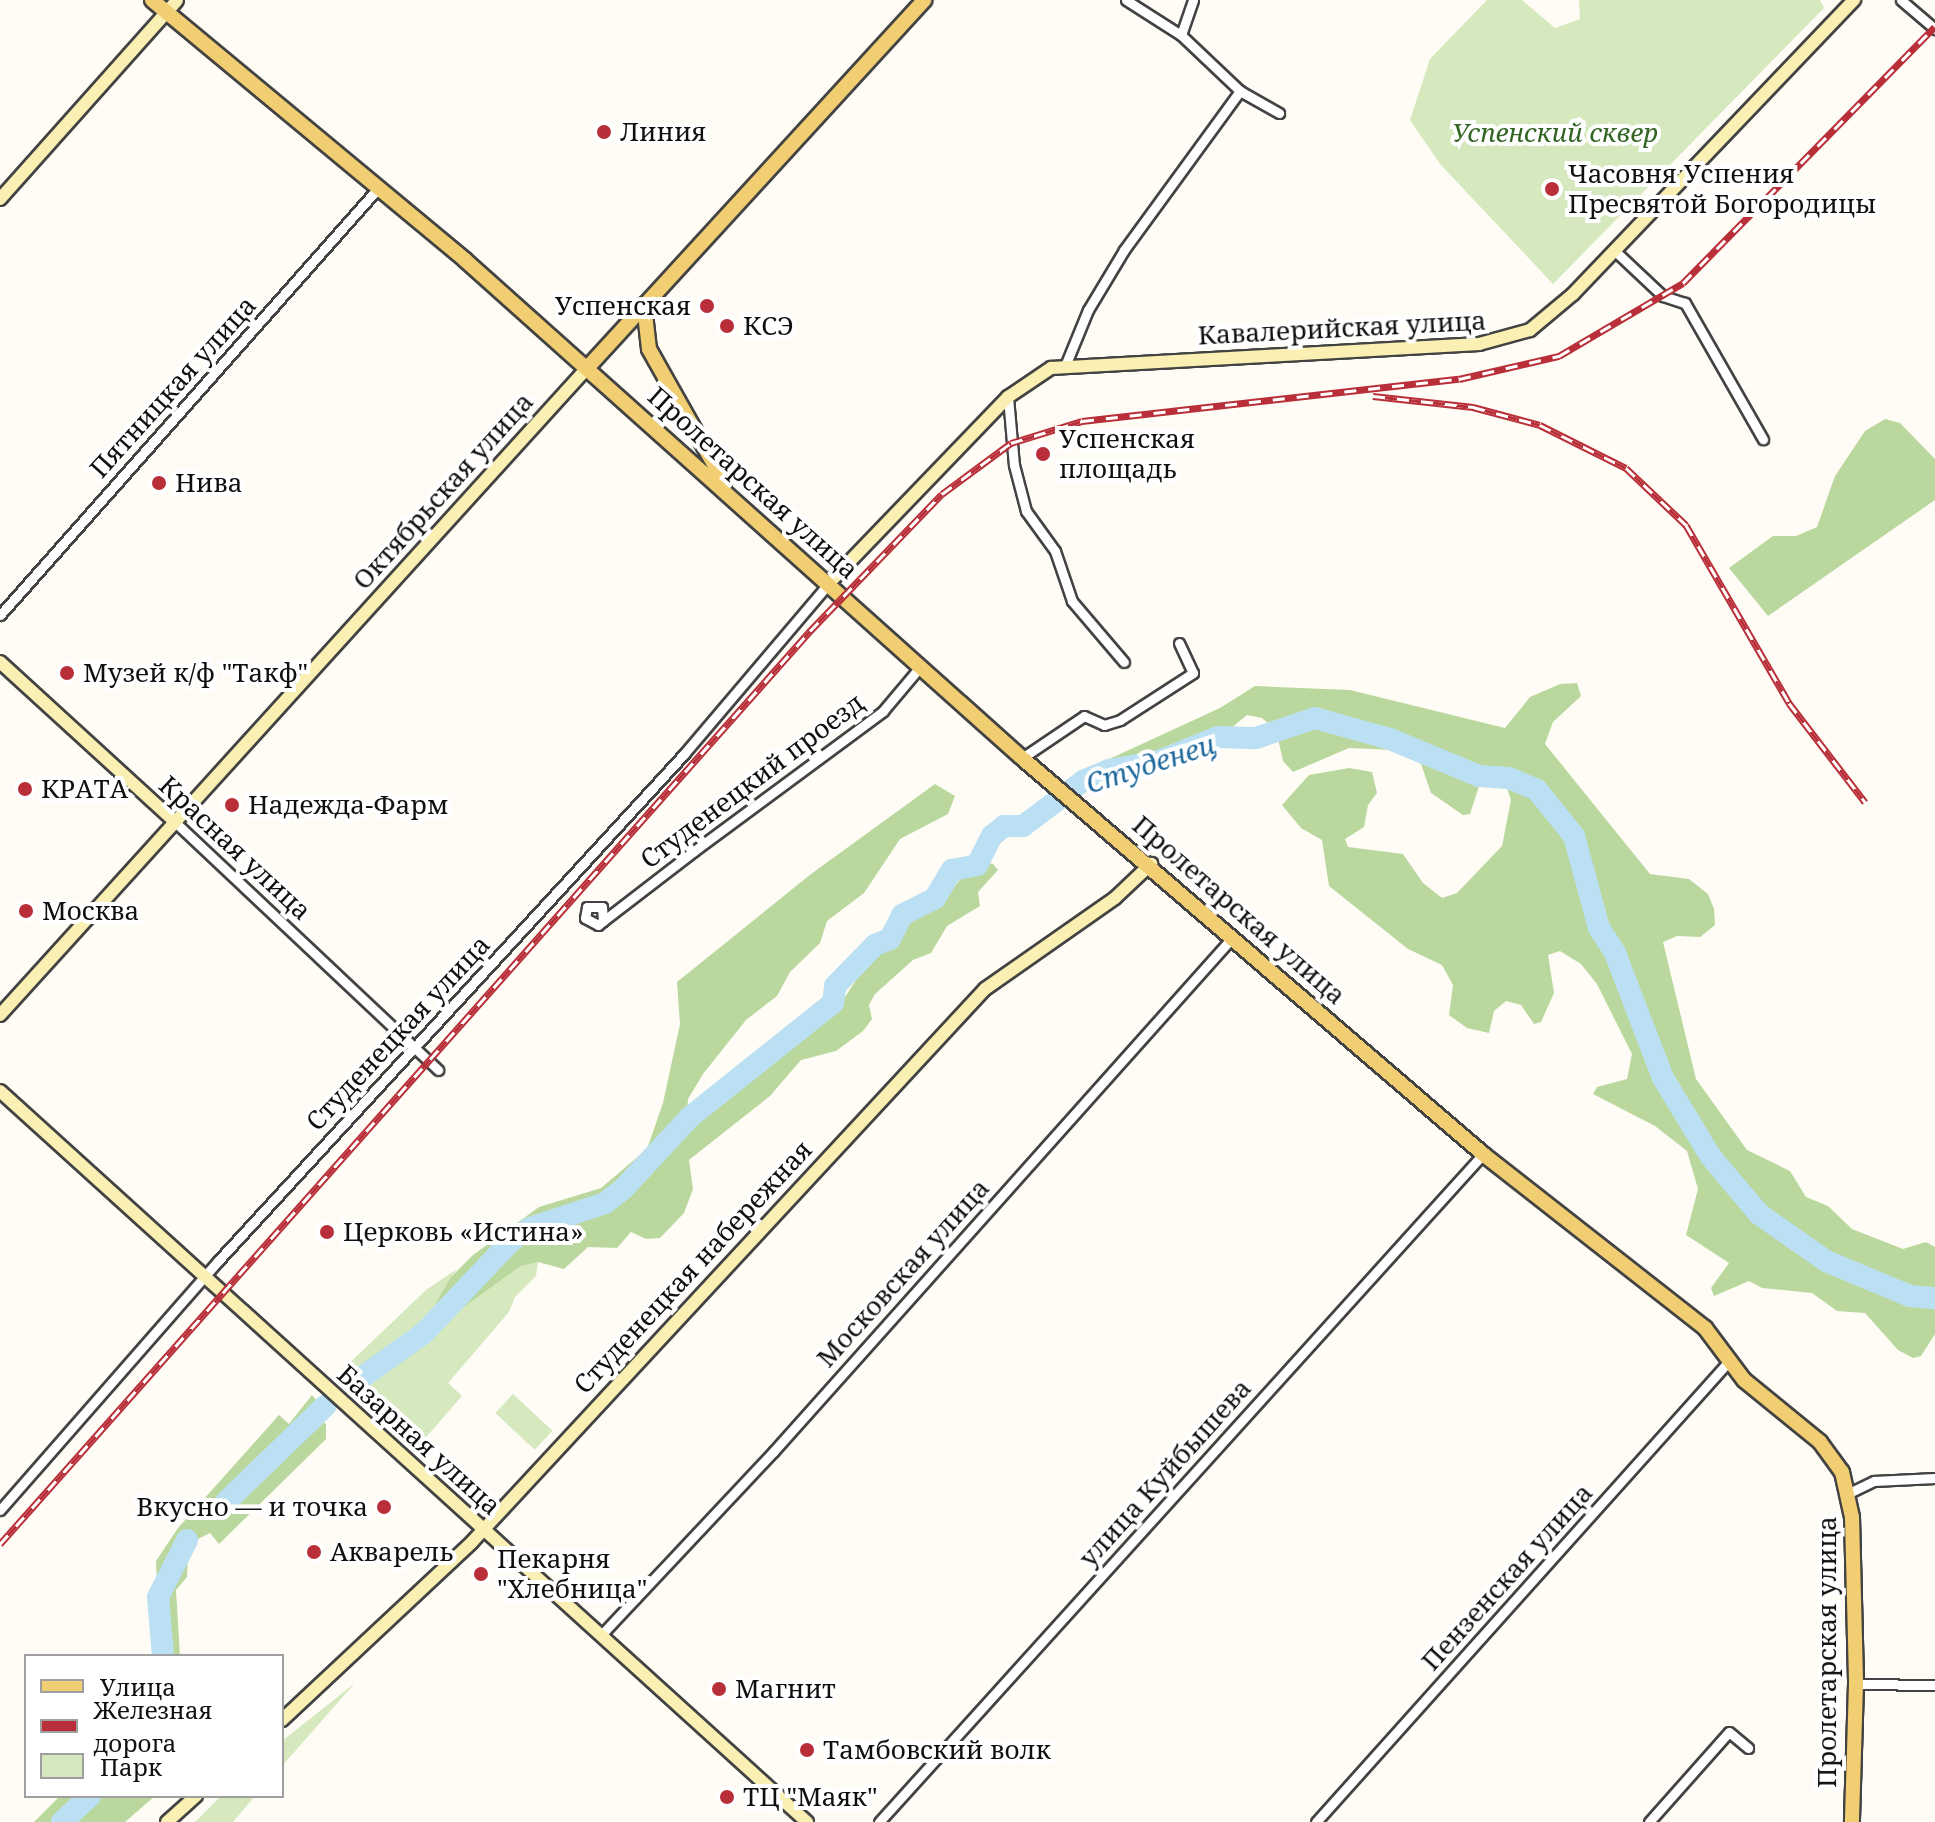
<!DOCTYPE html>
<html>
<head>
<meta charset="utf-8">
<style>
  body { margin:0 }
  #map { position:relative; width:1935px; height:1822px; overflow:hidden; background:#fefcf4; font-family:"Noto Serif",serif }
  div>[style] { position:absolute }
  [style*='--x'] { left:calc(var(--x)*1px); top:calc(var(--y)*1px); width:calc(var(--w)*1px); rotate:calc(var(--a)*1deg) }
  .green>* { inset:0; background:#d5e8be; transform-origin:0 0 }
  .forest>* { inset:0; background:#bad89e }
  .river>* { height:22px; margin:-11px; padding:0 11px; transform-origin:11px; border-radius:11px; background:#bbe0f3 }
  .roads { filter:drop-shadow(2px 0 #434343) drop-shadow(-2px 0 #434343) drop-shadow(0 2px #434343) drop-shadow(0 -2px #434343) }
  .street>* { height:9px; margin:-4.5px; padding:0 4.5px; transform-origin:4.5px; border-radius:4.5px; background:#fff }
  .secondary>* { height:12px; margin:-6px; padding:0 6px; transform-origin:6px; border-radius:6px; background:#faf0b3 }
  .primary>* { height:14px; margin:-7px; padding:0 7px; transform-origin:7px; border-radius:7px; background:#f1ce71 }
  .rail>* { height:7px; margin-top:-3.5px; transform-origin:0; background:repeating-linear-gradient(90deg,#fff 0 12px,#b92f39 0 24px); box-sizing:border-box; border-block:2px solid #b92f39 }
  .dots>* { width:22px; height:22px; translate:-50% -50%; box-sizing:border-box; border:4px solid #fff; border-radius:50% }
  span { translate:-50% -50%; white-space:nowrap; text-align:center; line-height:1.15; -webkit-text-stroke:8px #fff; paint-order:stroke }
  .poi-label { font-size:26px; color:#101010 }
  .left { translate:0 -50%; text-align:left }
  .right { translate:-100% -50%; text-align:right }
  .park-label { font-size:26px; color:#326523; font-style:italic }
  .street-label { font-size:26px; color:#101010 }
  .water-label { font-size:28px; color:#1f699c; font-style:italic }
  .legend { position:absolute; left:24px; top:1654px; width:260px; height:144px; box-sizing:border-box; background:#fff; border:2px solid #9f9f9f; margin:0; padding:10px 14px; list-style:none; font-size:24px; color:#101010 }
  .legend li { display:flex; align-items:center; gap:16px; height:40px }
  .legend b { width:40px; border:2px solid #9f9f9f }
</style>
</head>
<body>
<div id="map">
  <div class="green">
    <div style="clip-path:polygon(1487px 0,1522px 0,1555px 28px,1580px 19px,1579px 0,1820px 0,1824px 8px,1553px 284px,1440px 164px,1410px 120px,1430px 59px)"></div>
    <div style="clip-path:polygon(538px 1261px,536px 1276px,515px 1297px,509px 1312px,448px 1383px,462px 1396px,421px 1443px,339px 1373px,426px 1290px,457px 1269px,451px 1277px,457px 1312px,521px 1266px)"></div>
    <div style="left:513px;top:1394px;width:54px;height:26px;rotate:43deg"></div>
    <div style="clip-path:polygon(355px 1683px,282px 1766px,282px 1741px)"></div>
    <div style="clip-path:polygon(221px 1796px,255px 1796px,233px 1822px,195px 1822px)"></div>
  </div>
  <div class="forest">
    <div style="clip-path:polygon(1885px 419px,1900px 423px,1935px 459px,1935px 500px,1768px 616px,1729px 568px,1773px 536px,1796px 536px,1817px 527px,1835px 476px,1865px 431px)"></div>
    <div style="clip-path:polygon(1577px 683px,1581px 696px,1553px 722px,1545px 744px,1650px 874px,1689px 879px,1708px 894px,1714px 909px,1715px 925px,1700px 937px,1677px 936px,1663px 942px,1696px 1079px,1747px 1150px,1790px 1171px,1806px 1197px,1828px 1206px,1852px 1229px,1903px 1249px,1926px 1242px,1935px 1247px,1935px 1334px,1921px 1356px,1913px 1358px,1898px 1350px,1865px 1313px,1837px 1311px,1812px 1293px,1762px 1288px,1749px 1281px,1714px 1296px,1711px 1288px,1729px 1263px,1686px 1235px,1698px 1189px,1687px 1151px,1655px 1126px,1593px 1094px,1597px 1087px,1627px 1079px,1632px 1054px,1597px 984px,1581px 964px,1560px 951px,1548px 955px,1554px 993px,1541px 1022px,1534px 1024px,1521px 1005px,1506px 1001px,1494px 1011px,1489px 1033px,1467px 1028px,1449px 1015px,1453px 985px,1442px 965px,1408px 949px,1329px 886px,1322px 840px,1301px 828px,1282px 805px,1309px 775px,1349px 768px,1372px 772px,1377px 793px,1368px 805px,1364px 827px,1345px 839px,1348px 847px,1403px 854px,1423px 883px,1442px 898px,1457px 893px,1502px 846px,1511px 800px,1502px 774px,1482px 777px,1470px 814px,1463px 815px,1431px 793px,1421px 764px,1394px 750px,1349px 748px,1293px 772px,1283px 761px,1276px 730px,1262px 718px,1247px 715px,1206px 749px,1112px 766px,1107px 760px,1220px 708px,1255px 686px,1350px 690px,1505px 728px,1530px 697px,1560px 684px)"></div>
    <div style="clip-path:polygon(935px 784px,955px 796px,948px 814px,900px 839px,864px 893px,827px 921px,820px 943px,790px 972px,777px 996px,746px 1020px,703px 1074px,688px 1099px,687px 1114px,704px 1116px,835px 1012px,862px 971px,906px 924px,942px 902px,963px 876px,985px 862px,993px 864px,998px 870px,978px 892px,980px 906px,947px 926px,931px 953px,913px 960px,875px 994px,869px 1005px,872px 1019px,863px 1031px,836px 1051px,801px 1060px,770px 1096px,689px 1160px,693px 1189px,684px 1213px,660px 1238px,646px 1239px,631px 1232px,617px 1248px,588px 1247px,564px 1269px,538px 1262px,521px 1266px,457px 1312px,437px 1311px,436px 1303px,451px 1277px,473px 1255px,539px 1207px,601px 1188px,647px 1149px,663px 1103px,680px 1024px,677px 982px,811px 874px)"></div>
    <div style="clip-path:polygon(312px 1395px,317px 1401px,310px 1412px,326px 1424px,326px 1439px,219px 1544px,210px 1533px,198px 1539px,188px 1555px,187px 1577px,176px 1590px,180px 1656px,160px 1656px,156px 1561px,178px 1528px,279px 1415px,289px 1424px)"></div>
    <div style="clip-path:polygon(60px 1796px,155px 1796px,125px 1822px,34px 1822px)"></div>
  </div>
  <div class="river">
    <div style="--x:354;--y:1383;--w:86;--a:-35.5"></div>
    <div style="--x:424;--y:1333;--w:127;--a:-46.6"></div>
    <div style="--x:511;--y:1241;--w:23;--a:-34"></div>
    <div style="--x:530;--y:1228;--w:79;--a:-18.4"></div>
    <div style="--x:605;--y:1203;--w:24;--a:-38"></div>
    <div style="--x:624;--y:1188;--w:97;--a:-47.1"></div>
    <div style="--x:690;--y:1117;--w:183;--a:-38.6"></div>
    <div style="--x:833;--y:1003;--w:17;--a:-83"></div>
    <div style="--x:835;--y:986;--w:57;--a:-45.7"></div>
    <div style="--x:875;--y:945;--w:16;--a:-22"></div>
    <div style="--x:890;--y:939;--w:27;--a:-63"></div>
    <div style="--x:902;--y:915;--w:37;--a:-27"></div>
    <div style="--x:935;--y:898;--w:33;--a:-59"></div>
    <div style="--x:952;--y:870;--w:25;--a:-11"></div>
    <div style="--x:977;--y:865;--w:33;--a:-63"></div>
    <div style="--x:992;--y:836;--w:16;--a:-40"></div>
    <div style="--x:1004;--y:826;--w:19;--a:0"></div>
    <div style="--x:1023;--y:826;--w:75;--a:-36.9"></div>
    <div style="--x:1083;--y:781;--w:28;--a:-23"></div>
    <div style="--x:1109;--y:770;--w:51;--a:-10.2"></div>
    <div style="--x:1159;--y:761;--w:64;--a:-22.1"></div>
    <div style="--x:1218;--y:737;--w:38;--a:2"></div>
    <div style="--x:1256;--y:738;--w:62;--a:-18.7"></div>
    <div style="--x:1315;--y:718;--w:78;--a:15.6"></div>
    <div style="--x:1390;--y:739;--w:96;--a:22.6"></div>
    <div style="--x:1479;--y:776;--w:30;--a:4"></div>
    <div style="--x:1509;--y:778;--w:30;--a:23"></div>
    <div style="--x:1537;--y:790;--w:59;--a:51.2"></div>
    <div style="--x:1574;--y:836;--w:95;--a:74.8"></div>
    <div style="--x:1599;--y:928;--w:30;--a:57"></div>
    <div style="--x:1615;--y:953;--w:134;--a:69"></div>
    <div style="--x:1663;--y:1078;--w:92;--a:58.7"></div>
    <div style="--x:1711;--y:1157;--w:75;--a:49.9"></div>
    <div style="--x:1759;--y:1214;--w:82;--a:35"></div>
    <div style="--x:1826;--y:1261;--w:91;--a:22.6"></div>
    <div style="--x:1910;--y:1296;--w:25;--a:5"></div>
    <div style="--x:226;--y:1502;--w:139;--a:-44.1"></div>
    <div style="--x:163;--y:1656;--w:59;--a:-94.8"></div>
    <div style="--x:158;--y:1597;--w:64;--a:-63"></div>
    <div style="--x:62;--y:1822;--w:38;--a:-43"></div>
  </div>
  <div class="roads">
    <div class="street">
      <div style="--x:1126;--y:0;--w:65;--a:32.5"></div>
      <div style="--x:1181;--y:35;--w:81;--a:43.5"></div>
      <div style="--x:1240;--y:91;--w:45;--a:29.4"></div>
      <div style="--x:1901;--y:0;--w:45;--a:40.5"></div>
      <div style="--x:1181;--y:35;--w:37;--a:-71"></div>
      <div style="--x:1615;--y:251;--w:66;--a:43.2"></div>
      <div style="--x:1663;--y:296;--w:23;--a:18"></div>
      <div style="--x:1685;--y:303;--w:157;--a:60.2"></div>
      <div style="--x:1065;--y:366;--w:61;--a:-67.7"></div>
      <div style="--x:1088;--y:310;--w:70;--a:-59"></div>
      <div style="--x:1124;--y:250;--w:197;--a:-53.9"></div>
      <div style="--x:1008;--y:397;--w:68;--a:85"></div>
      <div style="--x:1014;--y:465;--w:48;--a:75.4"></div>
      <div style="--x:1026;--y:511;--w:49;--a:54.1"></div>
      <div style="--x:1055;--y:551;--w:53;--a:71.2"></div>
      <div style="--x:1072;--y:601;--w:80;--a:49.6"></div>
      <div style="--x:0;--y:615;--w:572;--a:-48.47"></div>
      <div style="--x:1022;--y:758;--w:75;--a:-34.1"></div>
      <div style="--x:1084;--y:716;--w:22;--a:24"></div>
      <div style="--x:1104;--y:725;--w:17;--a:-17"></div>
      <div style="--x:1120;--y:720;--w:87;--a:-32.8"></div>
      <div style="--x:1193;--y:673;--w:33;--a:-115"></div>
      <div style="--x:174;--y:821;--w:363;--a:43.3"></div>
      <div style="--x:603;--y:921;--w:14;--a:-94"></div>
      <div style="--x:602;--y:907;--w:15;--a:180"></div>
      <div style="--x:587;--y:907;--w:11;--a:100"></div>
      <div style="--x:585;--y:918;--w:15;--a:28"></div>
      <div style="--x:598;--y:925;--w:6;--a:-39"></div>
      <div style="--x:603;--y:921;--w:115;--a:-37.6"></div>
      <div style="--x:694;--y:851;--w:235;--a:-36.5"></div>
      <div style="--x:883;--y:711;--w:57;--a:-49.9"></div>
      <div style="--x:1849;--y:1493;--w:28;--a:-26"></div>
      <div style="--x:1874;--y:1481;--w:61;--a:-2.8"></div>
      <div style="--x:0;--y:1510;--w:331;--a:-48.8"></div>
      <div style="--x:218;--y:1261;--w:689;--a:-47.41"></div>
      <div style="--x:684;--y:754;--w:223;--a:-49.7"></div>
      <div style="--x:602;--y:1634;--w:250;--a:-46.8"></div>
      <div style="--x:773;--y:1452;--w:689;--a:-48.24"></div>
      <div style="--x:1856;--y:1684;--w:79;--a:0.7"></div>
      <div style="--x:879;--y:1822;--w:901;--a:-47.88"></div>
      <div style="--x:1316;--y:1822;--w:619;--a:-48.14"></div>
      <div style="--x:1649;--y:1822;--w:120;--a:-48.4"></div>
      <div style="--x:1729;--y:1732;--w:25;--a:40"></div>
    </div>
    <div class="secondary">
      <div style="--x:0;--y:199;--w:266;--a:-48.3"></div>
      <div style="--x:828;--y:584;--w:260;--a:-46.1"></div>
      <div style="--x:1008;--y:397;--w:52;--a:-34"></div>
      <div style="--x:1051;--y:368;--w:429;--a:-3.2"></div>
      <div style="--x:1479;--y:344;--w:53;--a:-15.4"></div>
      <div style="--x:1530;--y:330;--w:56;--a:-39.9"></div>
      <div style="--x:1573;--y:294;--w:407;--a:-46.3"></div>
      <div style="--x:0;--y:662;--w:236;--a:42.4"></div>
      <div style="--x:0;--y:1015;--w:875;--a:-47.78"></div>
      <div style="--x:0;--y:1091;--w:1089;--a:42.17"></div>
      <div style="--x:282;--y:1720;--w:260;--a:-43.1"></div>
      <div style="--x:472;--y:1542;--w:754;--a:-47.15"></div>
      <div style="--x:985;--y:989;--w:159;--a:-35"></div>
      <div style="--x:1115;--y:898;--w:50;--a:-43.4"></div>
      <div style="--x:167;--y:1822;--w:39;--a:-42"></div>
    </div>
    <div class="primary">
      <div style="--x:152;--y:0;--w:407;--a:39.7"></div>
      <div style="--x:465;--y:260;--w:747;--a:41.8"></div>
      <div style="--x:1022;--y:758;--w:608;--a:40.66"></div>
      <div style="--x:1483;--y:1154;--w:282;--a:38.1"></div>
      <div style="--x:1705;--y:1328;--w:65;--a:53.1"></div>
      <div style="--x:1744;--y:1380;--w:98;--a:39.2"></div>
      <div style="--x:1820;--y:1442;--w:37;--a:54"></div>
      <div style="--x:1842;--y:1472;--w:46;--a:77.5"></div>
      <div style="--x:1852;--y:1517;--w:167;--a:88.6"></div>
      <div style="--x:1856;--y:1684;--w:138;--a:91.7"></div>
      <div style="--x:644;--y:305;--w:44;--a:83.5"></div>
      <div style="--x:649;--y:349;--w:153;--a:60.6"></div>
      <div style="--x:588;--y:367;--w:498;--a:-47.5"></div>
    </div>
  </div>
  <div class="rail">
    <div style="--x:1373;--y:396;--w:101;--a:6.3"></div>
    <div style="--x:1473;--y:407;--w:69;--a:15"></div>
    <div style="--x:1540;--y:425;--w:96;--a:26.6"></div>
    <div style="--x:1626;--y:468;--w:83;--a:43.5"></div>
    <div style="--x:1686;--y:525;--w:206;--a:59.9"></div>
    <div style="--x:1789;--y:703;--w:125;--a:52.5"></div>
    <div style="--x:0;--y:1544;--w:1221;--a:-48.42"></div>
    <div style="--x:810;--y:631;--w:190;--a:-46.1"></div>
    <div style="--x:942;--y:494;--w:86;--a:-36.5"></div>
    <div style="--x:1011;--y:443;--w:74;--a:-17.2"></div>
    <div style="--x:1082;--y:421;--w:379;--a:-6.4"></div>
    <div style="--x:1459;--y:379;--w:103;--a:-13"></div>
    <div style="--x:1559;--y:356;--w:144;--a:-30.5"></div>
    <div style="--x:1683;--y:283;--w:359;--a:-45.5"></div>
  </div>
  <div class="dots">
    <div style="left:604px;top:132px;background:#b92f39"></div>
    <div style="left:1552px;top:189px;background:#b92f39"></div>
    <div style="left:707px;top:306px;background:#b92f39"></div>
    <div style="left:727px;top:326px;background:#b92f39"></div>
    <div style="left:1043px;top:454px;background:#b92f39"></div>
    <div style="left:159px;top:483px;background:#b92f39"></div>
    <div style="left:67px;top:673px;background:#b92f39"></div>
    <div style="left:25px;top:789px;background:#b92f39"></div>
    <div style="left:232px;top:805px;background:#b92f39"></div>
    <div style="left:26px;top:911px;background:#b92f39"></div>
    <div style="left:327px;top:1232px;background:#b92f39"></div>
    <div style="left:384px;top:1507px;background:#b92f39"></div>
    <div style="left:314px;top:1552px;background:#b92f39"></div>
    <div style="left:481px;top:1574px;background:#b92f39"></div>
    <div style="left:719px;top:1689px;background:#b92f39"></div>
    <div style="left:807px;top:1750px;background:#b92f39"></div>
    <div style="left:727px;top:1797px;background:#b92f39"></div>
  </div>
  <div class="poi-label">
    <span class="left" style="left:620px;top:132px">Линия</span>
    <span class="left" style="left:1568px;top:189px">Часовня Успения<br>Пресвятой Богородицы</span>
    <span class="right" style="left:691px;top:306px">Успенская</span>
    <span class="left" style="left:743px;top:326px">КСЭ</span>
    <span class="left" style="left:1059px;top:454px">Успенская<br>площадь</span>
    <span class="left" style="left:175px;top:483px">Нива</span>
    <span class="left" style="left:83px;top:673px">Музей к/ф "Такф"</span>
    <span class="left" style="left:41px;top:789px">КРАТА</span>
    <span class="left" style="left:248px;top:805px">Надежда-Фарм</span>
    <span class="left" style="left:42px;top:911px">Москва</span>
    <span class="left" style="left:343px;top:1232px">Церковь «Истина»</span>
    <span class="right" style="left:368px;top:1507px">Вкусно — и точка</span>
    <span class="left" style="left:330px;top:1552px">Акварель</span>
    <span class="left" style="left:497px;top:1574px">Пекарня<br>"Хлебница"</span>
    <span class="left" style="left:735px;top:1689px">Магнит</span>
    <span class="left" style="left:823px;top:1750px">Тамбовский волк</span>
    <span class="left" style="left:743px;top:1797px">ТЦ "Маяк"</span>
  </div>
  <div class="park-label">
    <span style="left:1555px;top:133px">Успенский сквер</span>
  </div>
  <div class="street-label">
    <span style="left:1342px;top:328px;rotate:-3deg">Кавалерийская улица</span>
    <span style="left:173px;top:387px;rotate:-48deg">Пятницкая улица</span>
    <span style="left:753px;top:483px;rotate:42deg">Пролетарская улица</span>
    <span style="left:443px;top:491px;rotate:-48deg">Октябрьская улица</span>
    <span style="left:752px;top:781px;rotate:-37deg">Студенецкий проезд</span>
    <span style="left:235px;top:848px;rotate:43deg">Красная улица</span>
    <span style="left:1239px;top:910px;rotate:41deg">Пролетарская улица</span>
    <span style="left:398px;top:1033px;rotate:-47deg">Студенецкая улица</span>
    <span style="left:693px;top:1267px;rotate:-47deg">Студенецкая набережная</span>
    <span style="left:903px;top:1273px;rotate:-48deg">Московская улица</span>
    <span style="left:419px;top:1440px;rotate:42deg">Базарная улица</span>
    <span style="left:1165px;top:1473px;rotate:-48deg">улица Куйбышева</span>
    <span style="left:1507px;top:1577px;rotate:-48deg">Пензенская улица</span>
    <span style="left:1827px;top:1652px;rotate:-90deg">Пролетарская улица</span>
  </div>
  <div class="water-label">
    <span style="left:1150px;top:763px;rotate:-18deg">Студенец</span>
  </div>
  <ul class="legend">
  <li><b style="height:10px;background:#f1ce71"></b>Улица</li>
  <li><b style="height:10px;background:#b92f39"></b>Железная дорога</li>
  <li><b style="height:22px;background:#d5e8be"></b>Парк</li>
  </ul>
</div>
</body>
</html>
